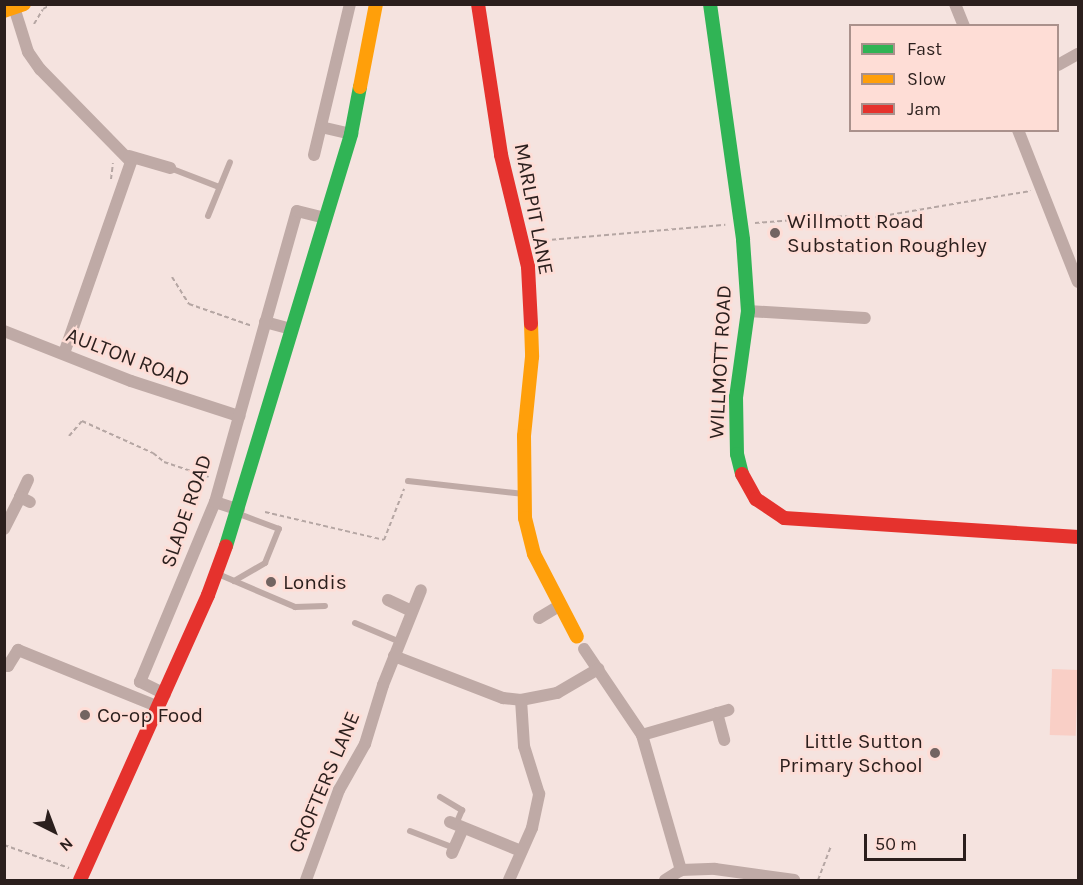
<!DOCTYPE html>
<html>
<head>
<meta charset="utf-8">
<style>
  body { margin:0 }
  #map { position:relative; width:1083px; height:885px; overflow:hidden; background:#f5e3df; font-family:Karla,sans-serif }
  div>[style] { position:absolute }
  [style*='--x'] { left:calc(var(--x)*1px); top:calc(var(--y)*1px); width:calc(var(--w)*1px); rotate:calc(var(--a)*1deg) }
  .green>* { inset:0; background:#f9cfc6; transform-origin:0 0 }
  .path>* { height:2px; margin-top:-1px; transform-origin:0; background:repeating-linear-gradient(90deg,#b5a6a3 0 4.5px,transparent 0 7.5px) }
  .lane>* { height:6px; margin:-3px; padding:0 3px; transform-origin:3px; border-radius:3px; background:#bfaaa6 }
  .street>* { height:12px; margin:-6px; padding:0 6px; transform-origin:6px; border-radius:6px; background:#bfaaa6 }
  .fast>* { height:14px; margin:-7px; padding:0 7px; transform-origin:7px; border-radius:7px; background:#30b455 }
  .slow>* { height:14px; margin:-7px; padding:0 7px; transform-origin:7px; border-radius:7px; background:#ff9f0a }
  .jam>* { height:14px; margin:-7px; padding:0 7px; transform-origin:7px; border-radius:7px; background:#e5322d }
  .dots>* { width:16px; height:16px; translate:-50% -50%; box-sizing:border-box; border:3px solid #feddd6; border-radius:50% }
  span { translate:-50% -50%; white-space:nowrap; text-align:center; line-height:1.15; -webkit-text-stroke:5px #feddd6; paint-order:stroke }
  .street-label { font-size:21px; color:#2b1f1d }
  .poi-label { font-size:21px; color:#2b1f1d }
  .left { translate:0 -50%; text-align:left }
  .right { translate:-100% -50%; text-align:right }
  .frame { position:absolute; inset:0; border:6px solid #2b1f1d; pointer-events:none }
  .legend { position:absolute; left:849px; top:24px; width:210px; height:108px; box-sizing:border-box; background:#feddd6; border:2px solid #aa918c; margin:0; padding:8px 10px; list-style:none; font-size:18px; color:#2b1f1d }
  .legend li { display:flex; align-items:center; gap:12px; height:30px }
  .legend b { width:30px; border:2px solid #aa918c }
  .north { position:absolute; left:24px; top:801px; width:60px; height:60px; -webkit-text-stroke:4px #feddd6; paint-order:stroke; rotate:138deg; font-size:16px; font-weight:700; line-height:24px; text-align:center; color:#2b1f1d }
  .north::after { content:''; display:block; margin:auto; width:21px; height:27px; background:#2b1f1d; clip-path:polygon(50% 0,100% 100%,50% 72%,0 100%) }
  .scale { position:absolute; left:864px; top:834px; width:102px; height:27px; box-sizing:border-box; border:3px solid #2b1f1d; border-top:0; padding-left:8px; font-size:18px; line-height:21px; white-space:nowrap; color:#2b1f1d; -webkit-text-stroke:4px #feddd6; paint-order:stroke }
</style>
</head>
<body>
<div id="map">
  <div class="green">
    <div style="left:1052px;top:669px;width:26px;height:66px;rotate:2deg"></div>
  </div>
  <div class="path">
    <div style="--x:34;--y:24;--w:17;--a:-59"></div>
    <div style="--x:43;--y:9;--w:10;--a:-29"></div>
    <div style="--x:111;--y:179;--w:16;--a:-83"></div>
    <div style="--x:755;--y:223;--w:91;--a:-4.4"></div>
    <div style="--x:846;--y:216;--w:9;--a:36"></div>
    <div style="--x:853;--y:221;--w:180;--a:-9.6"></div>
    <div style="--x:537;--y:241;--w:189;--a:-4.9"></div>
    <div style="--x:172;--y:277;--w:32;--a:58"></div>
    <div style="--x:189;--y:304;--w:67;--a:19.2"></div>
    <div style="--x:69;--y:436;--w:20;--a:-49"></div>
    <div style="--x:82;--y:421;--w:78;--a:24.3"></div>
    <div style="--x:153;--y:453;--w:14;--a:39"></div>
    <div style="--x:164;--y:462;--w:47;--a:18.4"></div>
    <div style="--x:265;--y:512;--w:122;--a:13.2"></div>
    <div style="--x:384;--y:540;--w:55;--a:-68.6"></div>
    <div style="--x:4;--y:845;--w:69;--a:19.5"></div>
    <div style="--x:818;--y:880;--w:36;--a:-69"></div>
  </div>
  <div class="lane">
    <div style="--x:170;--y:168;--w:53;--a:21.2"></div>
    <div style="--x:208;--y:216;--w:58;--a:-67.8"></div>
    <div style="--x:408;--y:481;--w:117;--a:6.4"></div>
    <div style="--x:218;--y:574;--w:84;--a:23.2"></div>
    <div style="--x:295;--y:607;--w:30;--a:-2"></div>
    <div style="--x:234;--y:581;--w:36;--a:-30"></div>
    <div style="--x:265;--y:563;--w:37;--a:-68"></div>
    <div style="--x:279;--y:529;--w:43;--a:-159.4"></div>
    <div style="--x:355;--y:623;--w:49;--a:22.9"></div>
    <div style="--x:440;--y:797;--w:26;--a:31"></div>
    <div style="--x:462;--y:810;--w:15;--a:113"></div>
    <div style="--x:410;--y:831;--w:47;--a:21.1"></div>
  </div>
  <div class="street">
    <div style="--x:13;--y:4;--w:50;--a:72.6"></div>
    <div style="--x:28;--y:52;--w:21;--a:55"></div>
    <div style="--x:40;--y:69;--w:130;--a:45.6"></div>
    <div style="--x:131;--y:162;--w:202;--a:109.3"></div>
    <div style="--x:955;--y:4;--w:24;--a:68"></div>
    <div style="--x:1058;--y:65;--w:23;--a:-29"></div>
    <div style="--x:321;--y:127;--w:31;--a:13"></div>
    <div style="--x:1018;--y:130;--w:163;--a:68.5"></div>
    <div style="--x:314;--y:155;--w:155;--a:-76.6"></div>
    <div style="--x:129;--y:156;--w:43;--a:16.3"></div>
    <div style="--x:748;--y:311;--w:117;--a:3.4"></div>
    <div style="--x:265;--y:322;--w:28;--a:15"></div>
    <div style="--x:4;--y:331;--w:136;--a:21.5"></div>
    <div style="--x:131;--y:381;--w:114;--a:18"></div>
    <div style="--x:20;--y:497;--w:19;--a:-65"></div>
    <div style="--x:215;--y:502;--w:25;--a:18"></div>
    <div style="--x:4;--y:529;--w:36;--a:-63"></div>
    <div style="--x:20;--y:497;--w:11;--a:27"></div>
    <div style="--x:388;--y:600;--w:26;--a:25"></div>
    <div style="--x:539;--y:618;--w:23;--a:-31"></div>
    <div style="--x:584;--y:649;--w:104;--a:56"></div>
    <div style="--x:642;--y:735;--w:141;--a:73.9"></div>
    <div style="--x:394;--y:656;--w:117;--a:21.1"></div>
    <div style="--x:503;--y:698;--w:18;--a:6"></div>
    <div style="--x:521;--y:700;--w:37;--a:-11"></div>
    <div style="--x:557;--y:693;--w:48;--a:-30.3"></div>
    <div style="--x:4;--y:665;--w:4;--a:14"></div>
    <div style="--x:8;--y:666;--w:19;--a:-58"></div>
    <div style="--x:18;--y:650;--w:152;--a:22"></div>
    <div style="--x:165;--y:694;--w:28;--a:-154"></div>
    <div style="--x:140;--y:682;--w:195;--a:-67.4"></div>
    <div style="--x:215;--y:502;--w:302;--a:-74.3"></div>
    <div style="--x:297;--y:211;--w:29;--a:14"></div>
    <div style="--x:717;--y:713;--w:28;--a:75"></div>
    <div style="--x:642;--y:735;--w:90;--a:-16.2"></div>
    <div style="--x:450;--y:822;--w:77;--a:22.2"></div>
    <div style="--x:452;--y:853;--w:27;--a:-66"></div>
    <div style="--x:306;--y:880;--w:96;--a:-69.9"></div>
    <div style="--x:339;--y:790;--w:53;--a:-60.5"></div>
    <div style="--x:365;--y:744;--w:62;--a:-73"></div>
    <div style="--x:383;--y:685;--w:102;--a:-68.2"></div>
    <div style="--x:509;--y:880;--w:57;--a:-66.1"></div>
    <div style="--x:532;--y:828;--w:35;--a:-78"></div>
    <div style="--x:539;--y:794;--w:50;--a:-107.4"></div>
    <div style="--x:524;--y:746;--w:46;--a:-93.7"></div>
    <div style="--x:665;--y:880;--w:19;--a:-32"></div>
    <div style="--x:681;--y:870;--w:34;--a:-2"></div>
    <div style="--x:715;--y:869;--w:80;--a:7.9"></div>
  </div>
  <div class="fast">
    <div style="--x:710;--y:4;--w:238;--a:82"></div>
    <div style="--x:743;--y:240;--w:71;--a:86"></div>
    <div style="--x:748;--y:311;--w:87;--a:97.9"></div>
    <div style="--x:736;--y:397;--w:57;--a:89"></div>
    <div style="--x:737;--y:454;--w:21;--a:76"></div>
    <div style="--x:226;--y:546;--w:431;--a:-73.1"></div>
    <div style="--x:351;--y:134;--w:48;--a:-79.2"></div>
  </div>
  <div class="slow">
    <div style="--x:4;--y:11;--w:21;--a:-19"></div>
    <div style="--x:360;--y:87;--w:85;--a:-79.1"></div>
    <div style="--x:531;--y:324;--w:33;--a:88"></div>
    <div style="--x:532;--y:357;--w:79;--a:95.8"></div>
    <div style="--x:524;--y:436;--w:82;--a:89.3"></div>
    <div style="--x:525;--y:518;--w:37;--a:76"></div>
    <div style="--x:534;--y:554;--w:93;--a:62.6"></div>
  </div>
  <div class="jam">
    <div style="--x:478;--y:4;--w:153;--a:81.3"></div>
    <div style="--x:501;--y:155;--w:115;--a:76.4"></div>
    <div style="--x:528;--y:267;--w:57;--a:87"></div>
    <div style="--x:742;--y:474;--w:29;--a:61"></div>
    <div style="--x:756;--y:499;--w:34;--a:34"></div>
    <div style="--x:784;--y:518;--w:295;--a:3.7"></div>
    <div style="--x:80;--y:880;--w:312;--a:-65.8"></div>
    <div style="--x:208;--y:595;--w:52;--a:-69.8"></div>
  </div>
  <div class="dots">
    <div style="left:775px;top:233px;background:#726461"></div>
    <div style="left:271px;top:582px;background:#726461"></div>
    <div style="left:85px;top:715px;background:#726461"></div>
    <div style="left:935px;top:753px;background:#726461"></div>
  </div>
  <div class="street-label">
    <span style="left:534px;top:209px;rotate:79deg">MARLPIT LANE</span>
    <span style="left:128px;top:357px;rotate:21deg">AULTON ROAD</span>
    <span style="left:720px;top:362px;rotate:-87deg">WILLMOTT ROAD</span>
    <span style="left:186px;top:511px;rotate:-71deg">SLADE ROAD</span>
    <span style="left:324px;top:782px;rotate:-67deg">CROFTERS LANE</span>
  </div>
  <div class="poi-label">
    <span class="left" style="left:787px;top:233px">Willmott Road<br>Substation Roughley</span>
    <span class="left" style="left:283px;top:582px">Londis</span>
    <span class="left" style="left:97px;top:715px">Co-op Food</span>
    <span class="right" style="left:923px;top:753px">Little Sutton<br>Primary School</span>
  </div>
  <div class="frame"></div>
  <ul class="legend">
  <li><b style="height:8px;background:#30b455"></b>Fast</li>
  <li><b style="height:8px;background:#ff9f0a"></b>Slow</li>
  <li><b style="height:8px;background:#e5322d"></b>Jam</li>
  </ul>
  <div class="north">N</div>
  <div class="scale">50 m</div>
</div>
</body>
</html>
